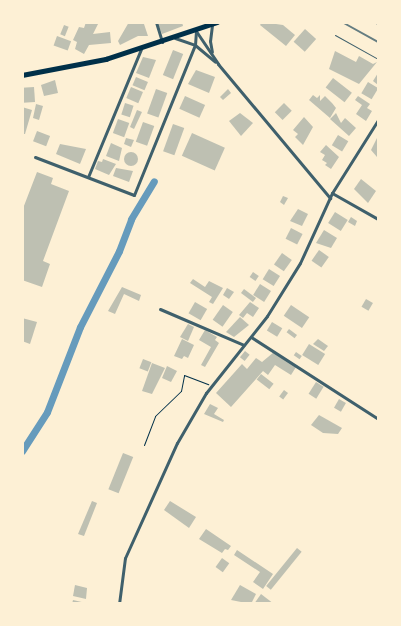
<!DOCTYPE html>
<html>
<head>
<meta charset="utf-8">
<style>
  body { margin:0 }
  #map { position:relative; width:401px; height:626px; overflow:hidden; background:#fdf0d5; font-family:"Exo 2",sans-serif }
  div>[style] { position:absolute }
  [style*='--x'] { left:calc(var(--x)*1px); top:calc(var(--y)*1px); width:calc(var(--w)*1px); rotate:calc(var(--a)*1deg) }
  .canal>* { height:7px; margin:-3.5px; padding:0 3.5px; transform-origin:3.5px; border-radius:3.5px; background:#669bbc }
  .building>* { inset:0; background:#bec0b2; transform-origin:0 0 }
  .round { border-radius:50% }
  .path>* { height:1px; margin:-0.5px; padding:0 0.5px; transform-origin:0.5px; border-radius:0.5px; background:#003049 }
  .service>* { height:1px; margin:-0.5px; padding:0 0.5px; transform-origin:0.5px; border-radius:0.5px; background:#3f606c }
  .minor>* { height:3px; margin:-1.5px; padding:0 1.5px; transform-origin:1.5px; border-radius:1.5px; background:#3f606c }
  .primary>* { height:4.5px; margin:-2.25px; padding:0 2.25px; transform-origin:2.25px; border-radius:2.25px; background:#003049 }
  .rail>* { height:2px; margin:-1px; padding:0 1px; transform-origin:1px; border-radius:1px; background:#657d81 }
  span { translate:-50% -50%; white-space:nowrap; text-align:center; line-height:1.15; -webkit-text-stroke:5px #fdf0d5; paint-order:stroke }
  .frame { position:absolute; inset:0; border:24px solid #fdf0d5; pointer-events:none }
</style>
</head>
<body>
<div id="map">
  <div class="canal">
    <div style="--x:22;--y:451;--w:46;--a:-57.3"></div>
    <div style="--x:47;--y:412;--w:91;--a:-68.8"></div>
    <div style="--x:80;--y:327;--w:85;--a:-62.8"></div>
    <div style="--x:119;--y:251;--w:34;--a:-69"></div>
    <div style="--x:131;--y:219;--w:44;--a:-58.8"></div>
  </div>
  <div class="building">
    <div style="clip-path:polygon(86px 22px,99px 22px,93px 34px,110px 32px,111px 43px,89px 45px,84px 54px,75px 49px,77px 42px,73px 40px,79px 27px,84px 28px)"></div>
    <div style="clip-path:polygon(129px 22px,144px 24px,148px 36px,138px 36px,120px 45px,118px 41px)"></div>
    <div style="clip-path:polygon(182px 22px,183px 26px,162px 34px,158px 24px)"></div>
    <div style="clip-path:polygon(262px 22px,283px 25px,295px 35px,286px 46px,260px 25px)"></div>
    <div style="left:64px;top:25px;width:5px;height:10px;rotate:22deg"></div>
    <div style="left:305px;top:29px;width:15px;height:17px;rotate:42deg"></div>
    <div style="left:57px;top:36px;width:15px;height:10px;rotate:20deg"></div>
    <div style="left:173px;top:50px;width:11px;height:27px;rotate:22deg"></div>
    <div style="clip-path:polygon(335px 51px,356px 62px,359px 56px,373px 64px,377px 62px,359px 84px,329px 69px)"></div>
    <div style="clip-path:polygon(143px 57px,156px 60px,149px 78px,136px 73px)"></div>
    <div style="clip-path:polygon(196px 70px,215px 77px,209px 93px,188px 84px)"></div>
    <div style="clip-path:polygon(378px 73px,378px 85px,373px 81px)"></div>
    <div style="left:136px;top:77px;width:13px;height:9px;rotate:23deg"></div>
    <div style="left:333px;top:78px;width:24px;height:12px;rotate:38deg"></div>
    <div style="clip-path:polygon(55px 80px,58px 93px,44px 96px,41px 85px)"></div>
    <div style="left:368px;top:82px;width:12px;height:13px;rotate:31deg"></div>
    <div style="left:34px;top:87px;width:15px;height:12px;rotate:86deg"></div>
    <div style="left:131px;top:87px;width:13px;height:12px;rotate:23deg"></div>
    <div style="left:156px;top:89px;width:12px;height:26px;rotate:20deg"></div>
    <div style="clip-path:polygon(228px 89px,231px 93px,223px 100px,220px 97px)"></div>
    <div style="clip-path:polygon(313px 95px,317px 98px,320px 95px,320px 101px,325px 96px,332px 103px,336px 108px,330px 118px,309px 100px)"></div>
    <div style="left:185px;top:96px;width:22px;height:14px;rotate:24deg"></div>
    <div style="clip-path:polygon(358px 96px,370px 104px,367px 108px,372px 111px,366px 121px,356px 114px,362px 105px,355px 100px)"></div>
    <div style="left:125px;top:103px;width:9px;height:12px;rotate:18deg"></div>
    <div style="left:284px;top:103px;width:11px;height:13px;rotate:45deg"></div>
    <div style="clip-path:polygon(36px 104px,43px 106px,39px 120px,33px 118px)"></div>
    <div style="clip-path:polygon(22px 107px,32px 110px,25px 134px,22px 134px)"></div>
    <div style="clip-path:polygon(137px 110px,142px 112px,134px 129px,130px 127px)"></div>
    <div style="clip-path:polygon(240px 113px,253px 123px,241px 136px,229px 121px)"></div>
    <div style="clip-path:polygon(336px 113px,341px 123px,345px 118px,356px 128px,349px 136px,330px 119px)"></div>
    <div style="clip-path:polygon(304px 117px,313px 127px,303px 145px,295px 137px,298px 134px,293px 130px)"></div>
    <div style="left:118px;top:119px;width:12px;height:15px;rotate:20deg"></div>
    <div style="left:143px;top:122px;width:12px;height:21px;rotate:20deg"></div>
    <div style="left:173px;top:124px;width:12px;height:29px;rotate:20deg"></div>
    <div style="left:37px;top:131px;width:14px;height:11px;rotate:21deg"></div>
    <div style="left:192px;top:133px;width:36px;height:25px;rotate:24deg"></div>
    <div style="left:338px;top:135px;width:12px;height:12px;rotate:31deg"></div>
    <div style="clip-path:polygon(378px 136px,378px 155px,377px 157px,371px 150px)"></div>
    <div style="clip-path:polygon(126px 138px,134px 140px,131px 147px,124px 144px)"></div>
    <div style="clip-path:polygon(111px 143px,122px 148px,119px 161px,106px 156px)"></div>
    <div style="clip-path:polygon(60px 144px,86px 149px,80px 164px,56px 154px)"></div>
    <div style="clip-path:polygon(326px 145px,339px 157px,331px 169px,325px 165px,327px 163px,322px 160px,325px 155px,320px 152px)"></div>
    <div class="round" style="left:124px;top:152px;width:14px;height:14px"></div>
    <div style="clip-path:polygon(103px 159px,116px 164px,109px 175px,95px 169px,98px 161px,102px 162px)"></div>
    <div style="clip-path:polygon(116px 168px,133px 171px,129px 182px,113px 176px)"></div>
    <div style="clip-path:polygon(37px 172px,53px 178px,51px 184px,69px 191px,43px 261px,50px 264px,42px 287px,22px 280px,22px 211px)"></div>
    <div style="clip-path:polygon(361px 179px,376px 191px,368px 203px,354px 189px)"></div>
    <div style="clip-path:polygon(283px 196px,288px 198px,284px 205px,280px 202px)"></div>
    <div style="clip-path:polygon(298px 209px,308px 214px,302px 226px,290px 221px)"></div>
    <div style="left:335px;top:212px;width:15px;height:13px;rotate:32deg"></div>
    <div style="clip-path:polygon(351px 217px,357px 221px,355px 226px,348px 222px)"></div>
    <div style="left:291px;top:228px;width:13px;height:12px;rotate:27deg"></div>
    <div style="clip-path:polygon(324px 230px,337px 238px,331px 248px,316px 243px)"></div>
    <div style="left:319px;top:250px;width:12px;height:13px;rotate:35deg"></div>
    <div style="left:282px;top:253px;width:12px;height:14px;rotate:35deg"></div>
    <div style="left:269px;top:269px;width:13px;height:12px;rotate:32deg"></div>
    <div style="left:253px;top:272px;width:7px;height:6px;rotate:34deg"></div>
    <div style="clip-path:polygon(193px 279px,205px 287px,209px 281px,223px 288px,213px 304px,209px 302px,212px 297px,190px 283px)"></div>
    <div style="left:260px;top:284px;width:13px;height:13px;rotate:32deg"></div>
    <div style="clip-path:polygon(122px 287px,141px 295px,139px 301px,124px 294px,115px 314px,108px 311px)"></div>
    <div style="clip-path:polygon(227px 288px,234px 292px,229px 299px,223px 295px)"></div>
    <div style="left:244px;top:289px;width:15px;height:5px;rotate:37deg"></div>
    <div style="left:366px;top:299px;width:8px;height:9px;rotate:30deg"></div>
    <div style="left:195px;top:302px;width:14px;height:13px;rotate:30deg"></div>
    <div style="clip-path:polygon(250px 302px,259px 308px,253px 317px,247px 313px,243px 318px,239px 315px)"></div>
    <div style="left:223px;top:305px;width:12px;height:18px;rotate:35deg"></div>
    <div style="left:291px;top:305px;width:22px;height:13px;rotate:34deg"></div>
    <div style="clip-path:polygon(240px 317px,249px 325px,234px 337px,226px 332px)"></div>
    <div style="clip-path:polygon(22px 318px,37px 322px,30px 344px,22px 341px)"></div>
    <div style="left:272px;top:322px;width:12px;height:10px;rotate:31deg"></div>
    <div style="clip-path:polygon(188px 324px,194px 327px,188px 341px,180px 337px)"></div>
    <div style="left:289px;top:329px;width:10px;height:4px;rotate:37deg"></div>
    <div style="clip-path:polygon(205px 330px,217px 337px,215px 340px,219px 343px,205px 367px,201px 365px,211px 347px,199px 340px)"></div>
    <div style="clip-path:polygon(182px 339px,194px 345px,188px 358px,184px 356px,182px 359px,174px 356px)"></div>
    <div style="clip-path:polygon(318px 339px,328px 346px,324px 351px,313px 344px)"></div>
    <div style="left:309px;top:344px;width:19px;height:13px;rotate:32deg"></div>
    <div style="left:245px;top:351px;width:6px;height:8px;rotate:39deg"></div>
    <div style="clip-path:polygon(274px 352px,296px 367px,291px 375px,275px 365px,268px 375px,263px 371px,231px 407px,216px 393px,242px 364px,247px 369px,256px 358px,262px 362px)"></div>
    <div style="left:296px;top:352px;width:7px;height:4px;rotate:34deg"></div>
    <div style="left:143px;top:359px;width:9px;height:10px;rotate:21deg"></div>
    <div style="clip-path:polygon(152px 363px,165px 368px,152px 394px,142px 391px)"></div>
    <div style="clip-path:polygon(167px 366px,177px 371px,171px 382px,162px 378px)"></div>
    <div style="left:261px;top:374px;width:16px;height:7px;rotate:38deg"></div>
    <div style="left:316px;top:382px;width:9px;height:14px;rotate:32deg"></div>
    <div style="left:284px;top:390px;width:5px;height:8px;rotate:37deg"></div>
    <div style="left:339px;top:399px;width:8px;height:10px;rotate:30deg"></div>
    <div style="clip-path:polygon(210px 404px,218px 408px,214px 414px,224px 420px,223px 422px,204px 414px)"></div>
    <div style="clip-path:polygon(319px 415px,342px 428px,338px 434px,323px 433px,311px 425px)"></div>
    <div style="left:123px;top:453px;width:11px;height:39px;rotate:22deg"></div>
    <div style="clip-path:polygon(92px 501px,97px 503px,84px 536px,78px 534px)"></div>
    <div style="clip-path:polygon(170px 501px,196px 517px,189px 528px,164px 510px)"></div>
    <div style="clip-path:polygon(206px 529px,231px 546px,228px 550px,225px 549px,222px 553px,199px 539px)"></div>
    <div style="left:297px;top:548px;width:6px;height:49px;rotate:39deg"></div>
    <div style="clip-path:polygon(237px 550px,273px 574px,263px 589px,253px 582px,260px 572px,234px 555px)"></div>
    <div style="left:222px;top:558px;width:9px;height:11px;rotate:36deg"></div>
    <div style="clip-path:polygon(75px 585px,87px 588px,86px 599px,73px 596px)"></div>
    <div style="clip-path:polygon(240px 585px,256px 594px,251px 604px,231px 600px)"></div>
    <div style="clip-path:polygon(261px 594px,274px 604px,254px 604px)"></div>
    <div style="clip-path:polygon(73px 600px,86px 603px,85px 604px,72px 604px)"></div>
  </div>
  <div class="path">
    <div style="--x:144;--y:445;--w:31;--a:-69"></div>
    <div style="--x:155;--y:416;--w:36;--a:-44"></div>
    <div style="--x:181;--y:391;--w:16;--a:-79"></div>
    <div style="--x:184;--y:375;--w:26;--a:21"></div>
  </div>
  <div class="service">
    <div style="--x:375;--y:22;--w:4;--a:45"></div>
    <div style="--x:335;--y:35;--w:49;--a:29.2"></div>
  </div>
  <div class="minor">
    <div style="--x:156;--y:22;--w:21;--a:73"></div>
    <div style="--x:212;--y:25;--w:16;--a:97"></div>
    <div style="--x:210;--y:41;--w:11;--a:80"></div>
    <div style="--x:196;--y:31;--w:40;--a:56"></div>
    <div style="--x:218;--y:64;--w:175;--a:50.1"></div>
    <div style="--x:175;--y:38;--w:21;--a:19"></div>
    <div style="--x:195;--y:45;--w:26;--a:40"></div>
    <div style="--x:35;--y:157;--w:106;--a:21"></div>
    <div style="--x:134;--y:195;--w:162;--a:-67.9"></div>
    <div style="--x:195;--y:45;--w:14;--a:-86"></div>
    <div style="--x:88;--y:177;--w:139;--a:-67.5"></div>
    <div style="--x:332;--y:193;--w:53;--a:29.5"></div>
    <div style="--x:160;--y:309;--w:91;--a:23.2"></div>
    <div style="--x:251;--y:337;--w:151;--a:32.8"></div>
    <div style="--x:119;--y:604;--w:46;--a:-82.6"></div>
    <div style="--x:125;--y:558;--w:126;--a:-65.7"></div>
    <div style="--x:177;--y:443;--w:58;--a:-59.9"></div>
    <div style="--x:206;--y:393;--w:98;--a:-51.6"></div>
    <div style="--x:267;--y:316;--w:62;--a:-58.1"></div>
    <div style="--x:300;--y:263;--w:77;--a:-65.4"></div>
    <div style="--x:332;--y:193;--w:86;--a:-57.8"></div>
  </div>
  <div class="primary">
    <div style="--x:22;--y:75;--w:86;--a:-10.8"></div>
    <div style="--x:106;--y:59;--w:117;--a:-18.4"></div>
  </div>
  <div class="rail">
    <div style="--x:342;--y:22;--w:41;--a:29.1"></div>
  </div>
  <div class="frame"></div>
</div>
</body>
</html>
